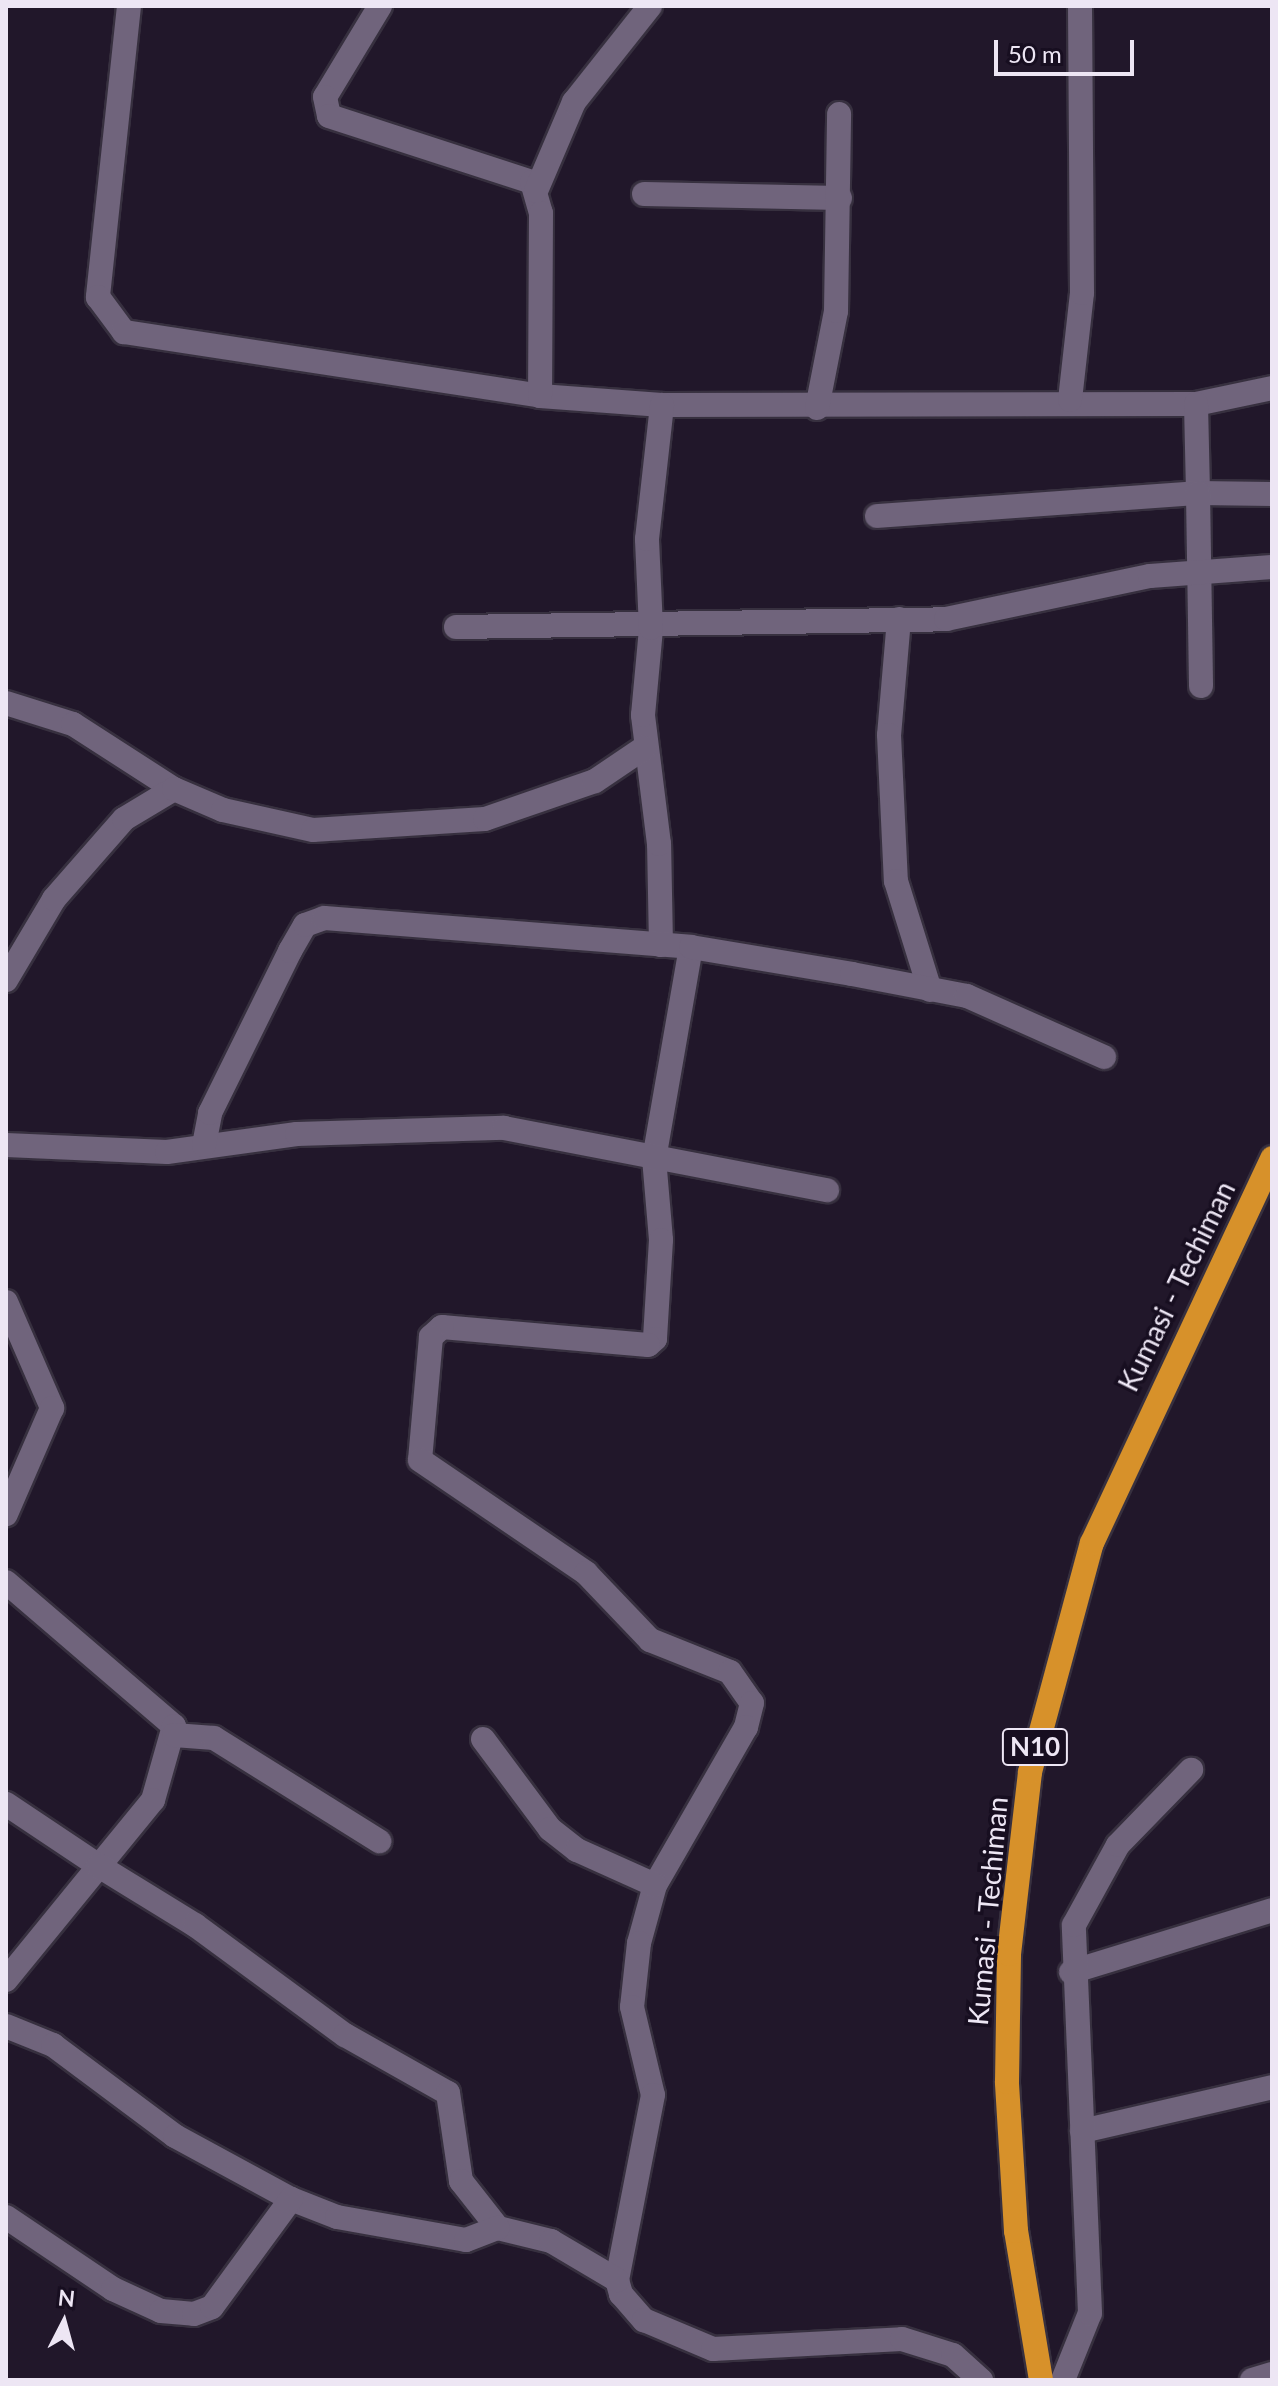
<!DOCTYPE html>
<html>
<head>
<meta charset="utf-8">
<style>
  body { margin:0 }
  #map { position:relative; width:1278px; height:2386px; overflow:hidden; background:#21172a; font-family:Lato,sans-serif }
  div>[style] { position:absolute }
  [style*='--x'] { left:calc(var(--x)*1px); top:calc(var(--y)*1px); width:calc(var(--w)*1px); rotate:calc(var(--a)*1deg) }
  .roads { filter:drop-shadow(2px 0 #37303f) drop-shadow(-2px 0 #37303f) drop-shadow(0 2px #37303f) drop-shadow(0 -2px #37303f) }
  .minor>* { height:24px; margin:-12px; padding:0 12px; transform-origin:12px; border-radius:12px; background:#70647c }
  .highway>* { height:24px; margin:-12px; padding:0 12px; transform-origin:12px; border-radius:12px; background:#d7912a }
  span { translate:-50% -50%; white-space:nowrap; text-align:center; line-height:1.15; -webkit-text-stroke:7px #170e20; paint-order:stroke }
  .shield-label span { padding:2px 6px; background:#170e20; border:2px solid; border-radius:6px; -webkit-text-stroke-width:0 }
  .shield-label { font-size:26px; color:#ede6f4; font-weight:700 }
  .street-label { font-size:28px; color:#ede6f4 }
  .frame { position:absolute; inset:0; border:8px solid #ede6f4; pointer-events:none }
  .north { position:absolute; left:24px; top:2282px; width:80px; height:80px; -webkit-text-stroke:6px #170e20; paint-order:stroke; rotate:6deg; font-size:22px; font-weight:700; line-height:32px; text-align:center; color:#ede6f4 }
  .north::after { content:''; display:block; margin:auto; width:28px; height:36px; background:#ede6f4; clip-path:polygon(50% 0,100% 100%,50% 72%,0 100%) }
  .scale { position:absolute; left:994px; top:40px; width:140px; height:36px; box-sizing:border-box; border:4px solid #ede6f4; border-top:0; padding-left:10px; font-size:24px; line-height:28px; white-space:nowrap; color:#ede6f4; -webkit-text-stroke:6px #170e20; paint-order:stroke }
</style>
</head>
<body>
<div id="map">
  <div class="roads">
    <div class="minor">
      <div style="--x:129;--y:6;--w:293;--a:96.1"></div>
      <div style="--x:98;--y:297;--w:44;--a:53.4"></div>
      <div style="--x:124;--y:332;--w:421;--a:8.7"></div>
      <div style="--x:540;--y:396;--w:122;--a:4.2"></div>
      <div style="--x:662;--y:405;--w:534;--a:-0.11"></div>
      <div style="--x:1196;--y:404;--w:78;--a:-11.9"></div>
      <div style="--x:380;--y:6;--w:106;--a:121.1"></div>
      <div style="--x:325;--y:97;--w:19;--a:78"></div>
      <div style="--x:329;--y:116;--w:213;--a:18"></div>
      <div style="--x:532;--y:182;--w:32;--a:74"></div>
      <div style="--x:541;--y:213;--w:183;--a:90.3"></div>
      <div style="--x:536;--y:191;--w:97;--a:-66.9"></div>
      <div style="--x:574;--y:102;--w:122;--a:-51.6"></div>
      <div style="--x:644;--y:194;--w:196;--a:1.2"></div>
      <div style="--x:1070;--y:400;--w:108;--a:-83.6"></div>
      <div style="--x:1082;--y:293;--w:287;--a:-90.4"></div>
      <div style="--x:1196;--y:404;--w:89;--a:88.7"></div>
      <div style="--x:1198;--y:493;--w:74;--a:0.8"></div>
      <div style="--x:817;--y:408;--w:99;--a:-78.9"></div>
      <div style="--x:836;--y:311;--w:197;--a:-89.1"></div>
      <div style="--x:877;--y:516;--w:322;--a:-4.1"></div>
      <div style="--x:1198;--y:493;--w:193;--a:89.1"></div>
      <div style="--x:899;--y:619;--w:116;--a:94.9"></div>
      <div style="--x:889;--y:735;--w:146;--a:87.3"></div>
      <div style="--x:896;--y:881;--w:114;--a:72.7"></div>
      <div style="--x:456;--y:627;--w:490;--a:-0.9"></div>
      <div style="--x:946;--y:619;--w:208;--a:-11.9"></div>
      <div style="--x:1150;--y:576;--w:122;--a:-4.2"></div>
      <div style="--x:6;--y:703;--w:70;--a:17.4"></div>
      <div style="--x:73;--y:724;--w:120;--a:32.8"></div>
      <div style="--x:661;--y:945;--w:101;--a:-91.1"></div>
      <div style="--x:659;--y:844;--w:130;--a:-97.1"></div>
      <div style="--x:643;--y:715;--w:87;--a:-84.7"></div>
      <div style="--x:651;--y:628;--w:89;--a:-92.6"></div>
      <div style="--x:647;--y:539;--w:135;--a:-83.6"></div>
      <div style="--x:691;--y:947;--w:214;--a:99.9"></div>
      <div style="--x:654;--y:1158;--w:82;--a:85.1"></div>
      <div style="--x:661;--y:1240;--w:99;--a:93.5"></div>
      <div style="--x:655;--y:1339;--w:9;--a:139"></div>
      <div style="--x:648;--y:1345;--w:207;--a:-175"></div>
      <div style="--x:442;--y:1327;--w:15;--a:138"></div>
      <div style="--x:431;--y:1337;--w:123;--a:95.1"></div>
      <div style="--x:420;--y:1460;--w:201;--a:34.2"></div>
      <div style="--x:586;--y:1573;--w:93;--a:46.3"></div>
      <div style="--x:650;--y:1640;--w:86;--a:21.8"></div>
      <div style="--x:730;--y:1672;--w:38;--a:55"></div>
      <div style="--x:752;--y:1703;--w:25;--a:104"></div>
      <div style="--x:746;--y:1727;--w:182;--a:119.9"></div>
      <div style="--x:655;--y:1885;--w:60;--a:105.4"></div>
      <div style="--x:639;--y:1943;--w:64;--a:96.2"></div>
      <div style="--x:632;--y:2007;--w:90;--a:76.6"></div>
      <div style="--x:653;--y:2095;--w:188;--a:101"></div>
      <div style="--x:617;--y:2280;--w:15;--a:74"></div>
      <div style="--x:621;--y:2294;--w:35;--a:49"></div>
      <div style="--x:644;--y:2320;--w:75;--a:22.8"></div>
      <div style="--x:713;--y:2349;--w:189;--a:-3"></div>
      <div style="--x:902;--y:2339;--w:53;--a:17.4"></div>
      <div style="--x:953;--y:2355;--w:38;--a:42"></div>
      <div style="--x:6;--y:980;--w:94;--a:-59.3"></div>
      <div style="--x:54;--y:899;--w:106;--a:-48.8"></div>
      <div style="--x:124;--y:819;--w:58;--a:-31"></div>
      <div style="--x:174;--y:789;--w:53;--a:23.2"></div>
      <div style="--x:223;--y:810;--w:92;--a:12.5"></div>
      <div style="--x:313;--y:830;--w:172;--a:-3.7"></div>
      <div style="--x:485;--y:819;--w:116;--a:-19.1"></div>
      <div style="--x:595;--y:781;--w:59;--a:-34"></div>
      <div style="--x:6;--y:1145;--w:161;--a:2.5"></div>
      <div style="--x:167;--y:1152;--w:131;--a:-7.9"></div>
      <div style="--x:297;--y:1134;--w:207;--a:-1.7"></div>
      <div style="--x:504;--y:1128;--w:329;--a:10.9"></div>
      <div style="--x:204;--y:1145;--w:33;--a:-79"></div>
      <div style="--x:210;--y:1113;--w:181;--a:-63.7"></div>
      <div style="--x:290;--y:951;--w:30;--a:-60"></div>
      <div style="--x:305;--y:925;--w:20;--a:-20"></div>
      <div style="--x:324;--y:918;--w:368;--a:4.5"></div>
      <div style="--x:691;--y:947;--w:163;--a:9.5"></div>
      <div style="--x:852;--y:974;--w:117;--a:10.8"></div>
      <div style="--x:967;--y:996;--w:150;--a:24"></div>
      <div style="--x:6;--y:1302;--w:116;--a:66.5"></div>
      <div style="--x:52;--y:1408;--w:116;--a:113.5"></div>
      <div style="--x:6;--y:1582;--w:221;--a:40.6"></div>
      <div style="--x:174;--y:1726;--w:77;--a:105.8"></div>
      <div style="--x:153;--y:1800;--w:85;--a:129.3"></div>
      <div style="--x:99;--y:1866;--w:112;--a:-146.3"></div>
      <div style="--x:174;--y:1735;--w:40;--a:4.3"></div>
      <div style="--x:214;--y:1738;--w:195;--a:32"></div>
      <div style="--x:483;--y:1739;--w:112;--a:53.3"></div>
      <div style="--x:550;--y:1829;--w:34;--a:38"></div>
      <div style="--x:577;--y:1850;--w:85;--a:24.2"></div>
      <div style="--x:1071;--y:1972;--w:210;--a:-17.1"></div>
      <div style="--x:6;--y:1980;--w:147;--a:-50.8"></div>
      <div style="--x:99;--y:1866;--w:113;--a:31.6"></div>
      <div style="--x:195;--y:1925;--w:186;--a:36.3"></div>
      <div style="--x:345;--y:2035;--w:118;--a:29.4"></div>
      <div style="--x:448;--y:2093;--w:89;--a:81.6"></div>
      <div style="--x:461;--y:2181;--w:60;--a:51.8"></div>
      <div style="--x:498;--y:2228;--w:55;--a:13.8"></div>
      <div style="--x:551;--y:2241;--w:77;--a:30.6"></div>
      <div style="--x:6;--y:2026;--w:51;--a:22"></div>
      <div style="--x:53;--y:2045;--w:152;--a:36.7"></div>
      <div style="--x:175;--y:2136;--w:132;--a:28.5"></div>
      <div style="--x:291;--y:2199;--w:49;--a:21.4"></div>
      <div style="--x:337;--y:2217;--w:131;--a:10.1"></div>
      <div style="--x:466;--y:2240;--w:34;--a:-21"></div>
      <div style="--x:1082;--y:2131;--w:195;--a:-13"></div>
      <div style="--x:6;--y:2217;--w:129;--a:33.9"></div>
      <div style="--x:113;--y:2289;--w:53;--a:24.6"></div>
      <div style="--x:161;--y:2311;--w:33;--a:5"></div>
      <div style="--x:194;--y:2314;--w:19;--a:-21"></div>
      <div style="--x:212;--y:2307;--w:134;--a:-53.8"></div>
      <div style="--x:1063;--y:2380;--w:72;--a:-68.1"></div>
      <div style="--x:1090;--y:2313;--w:388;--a:-92.4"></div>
      <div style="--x:1074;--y:1925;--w:91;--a:-61.2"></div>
      <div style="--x:1118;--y:1845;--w:105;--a:-45.8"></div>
      <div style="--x:1252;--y:2380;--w:21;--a:-17"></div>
    </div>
    <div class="highway">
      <div style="--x:1041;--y:2380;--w:151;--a:-99.5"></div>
      <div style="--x:1016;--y:2231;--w:149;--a:-93.5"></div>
      <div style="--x:1007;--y:2082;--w:128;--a:-89.1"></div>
      <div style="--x:1009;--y:1954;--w:183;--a:-83.4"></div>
      <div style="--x:1030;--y:1772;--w:237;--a:-74.9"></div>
      <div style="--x:1092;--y:1543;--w:425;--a:-64.9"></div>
    </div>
  </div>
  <div class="shield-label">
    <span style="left:1035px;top:1747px">N10</span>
  </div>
  <div class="street-label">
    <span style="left:1176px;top:1286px;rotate:-64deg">Kumasi - Techiman</span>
    <span style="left:987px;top:1911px;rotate:-85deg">Kumasi - Techiman</span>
  </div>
  <div class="frame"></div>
  <div class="north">N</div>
  <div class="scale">50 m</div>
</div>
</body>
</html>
